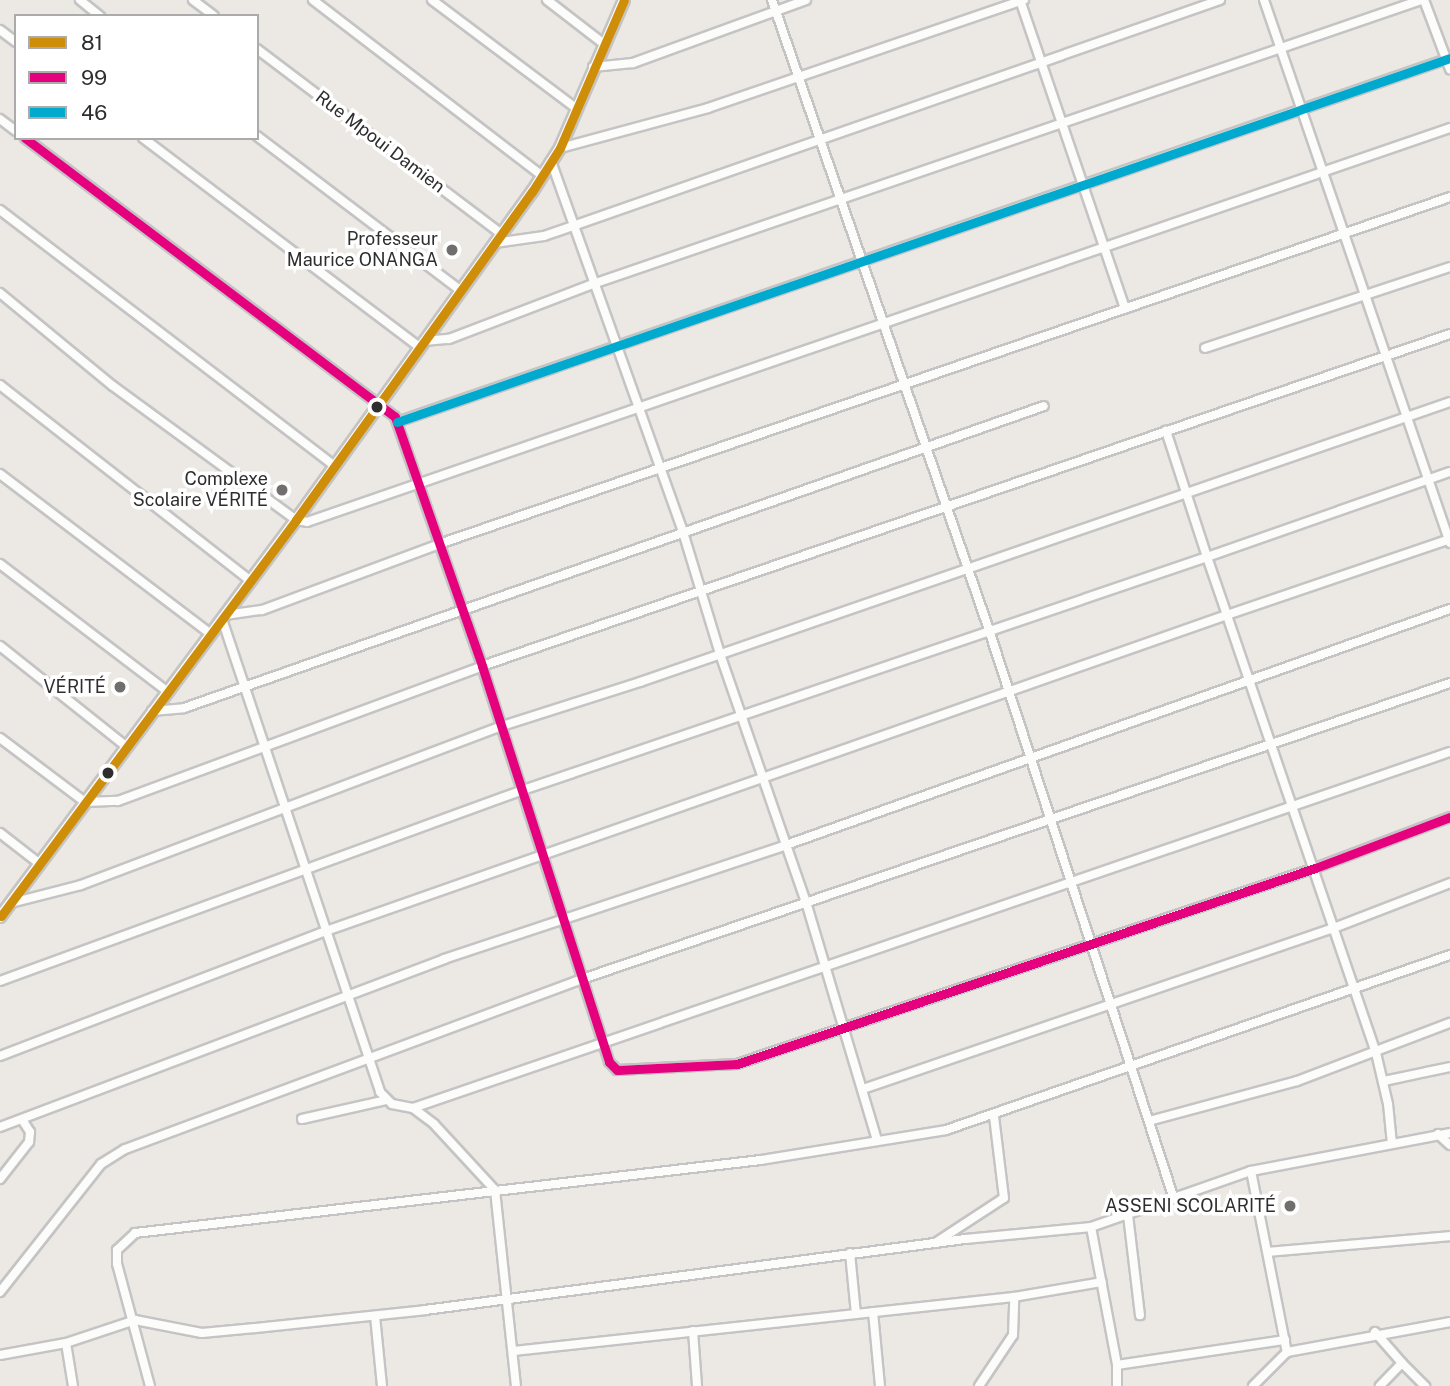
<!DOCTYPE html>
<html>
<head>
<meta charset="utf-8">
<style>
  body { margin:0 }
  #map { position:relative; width:1450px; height:1386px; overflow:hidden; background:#ece8e4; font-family:"Public Sans",sans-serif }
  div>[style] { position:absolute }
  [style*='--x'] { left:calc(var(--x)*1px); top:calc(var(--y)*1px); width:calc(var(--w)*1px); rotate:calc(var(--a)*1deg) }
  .roads { filter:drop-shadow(2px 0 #c5c4c5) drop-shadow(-2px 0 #c5c4c5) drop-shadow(0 2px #c5c4c5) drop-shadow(0 -2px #c5c4c5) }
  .minor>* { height:8px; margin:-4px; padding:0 4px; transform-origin:4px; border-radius:4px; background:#fcfcfb }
  .secondary>* { height:10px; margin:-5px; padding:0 5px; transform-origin:5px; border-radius:5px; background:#fcfcfb }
  .bus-1>* { height:9px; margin:-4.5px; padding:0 4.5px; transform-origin:4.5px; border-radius:4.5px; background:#cf8e09 }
  .bus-2>* { height:9px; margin:-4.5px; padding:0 4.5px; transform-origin:4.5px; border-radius:4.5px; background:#e5007d }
  .bus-3>* { height:9px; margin:-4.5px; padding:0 4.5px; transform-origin:4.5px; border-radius:4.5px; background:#00a9ce }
  .dots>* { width:19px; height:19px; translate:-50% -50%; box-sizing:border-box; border:4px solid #fff; border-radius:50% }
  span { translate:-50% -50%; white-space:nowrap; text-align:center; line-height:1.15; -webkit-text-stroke:7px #fff; paint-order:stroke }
  .street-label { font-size:18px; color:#2e2e2e }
  .poi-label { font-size:18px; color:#2e2e2e }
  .right { translate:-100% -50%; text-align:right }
  .legend { position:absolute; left:14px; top:14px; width:245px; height:126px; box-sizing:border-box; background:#fff; border:2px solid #ababab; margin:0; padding:9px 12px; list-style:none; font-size:21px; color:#2e2e2e }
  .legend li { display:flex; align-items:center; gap:14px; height:35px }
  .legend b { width:35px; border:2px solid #ababab }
</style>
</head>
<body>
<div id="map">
  <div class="roads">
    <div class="minor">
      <div style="--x:80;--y:0;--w:26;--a:39"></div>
      <div style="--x:193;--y:0;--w:26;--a:37"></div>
      <div style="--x:313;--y:0;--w:289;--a:37.5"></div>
      <div style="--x:432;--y:0;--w:180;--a:36.9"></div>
      <div style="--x:547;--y:0;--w:72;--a:37.7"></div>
      <div style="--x:772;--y:0;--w:666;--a:70.99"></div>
      <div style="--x:989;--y:630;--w:598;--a:71.99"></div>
      <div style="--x:1020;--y:0;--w:326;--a:71.2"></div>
      <div style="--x:1264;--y:0;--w:574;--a:71.09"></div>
      <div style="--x:1424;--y:0;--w:74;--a:69.4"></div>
      <div style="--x:0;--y:30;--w:20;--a:37"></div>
      <div style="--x:257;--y:49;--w:307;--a:37.1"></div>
      <div style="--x:593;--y:67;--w:40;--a:-5.7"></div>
      <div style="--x:633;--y:63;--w:184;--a:-20"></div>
      <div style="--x:0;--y:119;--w:20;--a:37"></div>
      <div style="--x:257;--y:136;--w:256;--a:37.2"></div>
      <div style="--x:25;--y:138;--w:463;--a:37"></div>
      <div style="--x:395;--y:417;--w:264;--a:70.7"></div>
      <div style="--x:482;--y:666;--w:416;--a:72.2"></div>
      <div style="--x:609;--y:1062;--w:11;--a:45"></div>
      <div style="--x:617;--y:1070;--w:120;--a:-2.9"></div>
      <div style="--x:737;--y:1064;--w:610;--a:-18.73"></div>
      <div style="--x:1315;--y:868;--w:144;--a:-20.7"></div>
      <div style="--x:143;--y:138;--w:346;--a:37.1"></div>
      <div style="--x:560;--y:148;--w:153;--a:-15.1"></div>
      <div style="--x:708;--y:108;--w:334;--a:-18.9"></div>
      <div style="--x:551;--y:161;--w:394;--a:70.4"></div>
      <div style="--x:683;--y:532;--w:127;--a:73.1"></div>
      <div style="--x:720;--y:654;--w:262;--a:70.9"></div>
      <div style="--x:806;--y:902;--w:248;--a:73.4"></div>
      <div style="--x:0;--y:210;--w:422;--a:37.4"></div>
      <div style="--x:495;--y:243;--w:49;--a:-8.1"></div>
      <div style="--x:544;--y:236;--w:716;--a:-19.24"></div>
      <div style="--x:0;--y:293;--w:146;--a:39.5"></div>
      <div style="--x:113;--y:386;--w:227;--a:36.2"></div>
      <div style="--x:296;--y:520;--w:11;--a:10"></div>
      <div style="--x:307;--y:522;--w:1209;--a:-19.02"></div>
      <div style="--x:424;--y:341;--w:25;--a:-5"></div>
      <div style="--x:449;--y:339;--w:154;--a:-20.9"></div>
      <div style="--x:593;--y:284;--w:875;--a:-18.93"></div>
      <div style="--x:1205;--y:348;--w:258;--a:-18.3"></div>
      <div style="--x:0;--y:385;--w:318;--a:38"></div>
      <div style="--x:397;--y:422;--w:1114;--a:-19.07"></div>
      <div style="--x:0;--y:474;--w:265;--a:37.2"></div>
      <div style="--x:0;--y:564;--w:211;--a:37.3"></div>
      <div style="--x:225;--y:615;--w:37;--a:-8"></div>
      <div style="--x:262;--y:610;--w:189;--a:-20.4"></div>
      <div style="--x:439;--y:544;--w:1069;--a:-18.94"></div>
      <div style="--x:222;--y:619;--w:499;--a:71.5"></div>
      <div style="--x:380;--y:1092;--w:17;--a:45"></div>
      <div style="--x:392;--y:1104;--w:21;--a:11"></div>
      <div style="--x:413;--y:1108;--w:1096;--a:-18.95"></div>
      <div style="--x:0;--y:646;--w:162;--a:38.5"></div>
      <div style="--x:152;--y:711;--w:32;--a:-5"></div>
      <div style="--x:184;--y:708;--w:911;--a:-19.35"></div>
      <div style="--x:0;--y:738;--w:106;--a:37"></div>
      <div style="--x:85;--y:802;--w:33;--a:-2"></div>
      <div style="--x:118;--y:801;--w:388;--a:-20.3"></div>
      <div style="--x:482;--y:666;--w:1023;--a:-18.93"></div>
      <div style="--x:0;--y:833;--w:51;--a:37.8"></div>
      <div style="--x:11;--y:903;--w:72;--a:-14.4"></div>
      <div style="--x:81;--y:885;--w:450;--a:-20.7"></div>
      <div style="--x:502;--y:726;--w:145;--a:-17.7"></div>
      <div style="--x:640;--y:682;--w:857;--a:-19.07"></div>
      <div style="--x:0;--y:981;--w:557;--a:-20.06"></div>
      <div style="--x:523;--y:790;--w:723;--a:-18.81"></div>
      <div style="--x:1207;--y:557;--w:133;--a:-108"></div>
      <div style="--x:0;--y:1056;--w:349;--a:-21"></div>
      <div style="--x:326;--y:931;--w:955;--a:-19.33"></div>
      <div style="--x:1227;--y:615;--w:61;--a:-109"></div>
      <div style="--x:1207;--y:557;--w:257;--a:-19.3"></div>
      <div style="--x:1384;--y:1081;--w:67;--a:-12"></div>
      <div style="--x:863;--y:1089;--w:495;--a:-18.9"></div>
      <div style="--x:1331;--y:929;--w:128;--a:-21.1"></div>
      <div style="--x:413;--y:1108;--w:26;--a:37"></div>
      <div style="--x:434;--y:1124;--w:90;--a:47.3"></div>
      <div style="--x:495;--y:1190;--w:197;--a:83.9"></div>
      <div style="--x:302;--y:1119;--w:86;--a:-12.7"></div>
      <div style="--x:1149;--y:1121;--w:153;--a:-15.1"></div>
      <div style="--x:1297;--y:1081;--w:164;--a:-20.8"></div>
      <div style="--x:0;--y:1127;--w:475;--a:-20.7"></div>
      <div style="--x:444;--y:959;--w:360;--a:-18.4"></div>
      <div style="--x:786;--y:845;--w:705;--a:-19.57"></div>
      <div style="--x:1438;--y:1134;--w:16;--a:43"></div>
      <div style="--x:1392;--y:1144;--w:40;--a:-95.7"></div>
      <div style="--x:1388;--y:1104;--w:52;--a:-103.2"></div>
      <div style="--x:1376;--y:1053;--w:463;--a:-108.8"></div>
      <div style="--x:1227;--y:615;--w:236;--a:-18.8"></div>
      <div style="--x:1251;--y:1171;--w:185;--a:78.8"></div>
      <div style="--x:1287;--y:1352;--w:48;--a:135"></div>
      <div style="--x:0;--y:1179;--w:47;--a:-51.9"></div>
      <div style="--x:29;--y:1142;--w:10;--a:-84"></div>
      <div style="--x:30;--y:1132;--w:15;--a:-122"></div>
      <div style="--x:1128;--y:1215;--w:101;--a:83.2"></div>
      <div style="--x:1091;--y:1227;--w:140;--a:79.3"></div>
      <div style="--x:1117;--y:1365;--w:21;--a:90"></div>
      <div style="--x:935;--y:1243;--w:82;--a:-33.1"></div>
      <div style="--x:1004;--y:1198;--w:82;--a:-97"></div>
      <div style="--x:1268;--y:1252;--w:183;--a:-5"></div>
      <div style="--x:850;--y:1253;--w:61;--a:84.4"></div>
      <div style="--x:0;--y:1292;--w:163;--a:-51.7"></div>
      <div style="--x:101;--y:1164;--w:28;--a:-32"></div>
      <div style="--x:125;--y:1149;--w:491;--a:-20.4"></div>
      <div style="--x:585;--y:978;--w:914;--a:-18.83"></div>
      <div style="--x:873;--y:1312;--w:74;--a:84.6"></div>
      <div style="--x:375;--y:1316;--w:70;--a:84.3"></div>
      <div style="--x:693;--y:1331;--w:55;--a:85.8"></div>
      <div style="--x:1375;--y:1332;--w:41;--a:48.9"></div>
      <div style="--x:1402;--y:1363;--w:32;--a:134"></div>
      <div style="--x:66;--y:1343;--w:44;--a:80.8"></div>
      <div style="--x:513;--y:1351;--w:504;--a:-6.15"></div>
      <div style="--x:1014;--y:1297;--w:89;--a:-9.7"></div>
      <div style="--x:1287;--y:1352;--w:166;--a:-10.4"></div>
      <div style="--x:0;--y:1355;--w:67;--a:-10.3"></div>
      <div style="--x:66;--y:1343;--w:73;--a:-18.4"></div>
      <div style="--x:135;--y:1320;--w:68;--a:11"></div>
      <div style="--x:202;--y:1333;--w:53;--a:-5.4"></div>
      <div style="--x:255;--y:1328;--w:171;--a:-6"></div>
      <div style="--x:425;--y:1310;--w:545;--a:-7.49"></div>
      <div style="--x:965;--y:1239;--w:127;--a:-5.4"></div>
      <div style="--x:1091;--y:1227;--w:170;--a:-19.3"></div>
      <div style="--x:1251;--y:1171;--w:203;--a:-10.8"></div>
      <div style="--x:1402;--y:1363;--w:33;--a:45"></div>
      <div style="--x:1117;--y:1365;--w:170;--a:-8.5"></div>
      <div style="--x:150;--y:1386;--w:126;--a:-105.1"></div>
      <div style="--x:117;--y:1264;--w:14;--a:-90"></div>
      <div style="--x:117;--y:1250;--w:25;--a:-43"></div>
      <div style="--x:135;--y:1233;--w:630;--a:-6.65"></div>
      <div style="--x:761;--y:1160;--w:187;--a:-9.2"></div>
      <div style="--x:946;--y:1130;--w:534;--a:-19.15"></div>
      <div style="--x:979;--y:1386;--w:61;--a:-56.3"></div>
      <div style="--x:1013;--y:1335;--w:38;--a:-88"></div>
    </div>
    <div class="secondary">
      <div style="--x:0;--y:917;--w:495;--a:-53.3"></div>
      <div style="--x:296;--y:520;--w:404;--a:-54.3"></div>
      <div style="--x:532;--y:192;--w:52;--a:-57.5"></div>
      <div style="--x:560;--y:148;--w:161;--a:-66.6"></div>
    </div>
  </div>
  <div class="bus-1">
    <div style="--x:1;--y:916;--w:494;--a:-53.3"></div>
    <div style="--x:296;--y:520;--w:404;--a:-54.3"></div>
    <div style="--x:532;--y:192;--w:52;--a:-57.5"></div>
    <div style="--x:560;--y:148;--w:161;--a:-66.6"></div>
  </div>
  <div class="bus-2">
    <div style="--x:25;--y:138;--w:463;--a:37"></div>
    <div style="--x:395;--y:417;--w:264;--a:70.7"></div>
    <div style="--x:482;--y:666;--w:416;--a:72.2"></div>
    <div style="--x:609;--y:1062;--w:11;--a:45"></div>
    <div style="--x:617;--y:1070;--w:120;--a:-2.9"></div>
    <div style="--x:737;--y:1064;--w:610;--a:-18.73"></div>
    <div style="--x:1315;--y:868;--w:144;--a:-20.7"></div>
  </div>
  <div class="bus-3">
    <div style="--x:397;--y:422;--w:1114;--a:-19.07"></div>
  </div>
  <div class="dots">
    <div style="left:452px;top:250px;background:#706f6e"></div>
    <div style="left:377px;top:407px;background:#2e2e2e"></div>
    <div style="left:282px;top:490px;background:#706f6e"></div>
    <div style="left:120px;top:687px;background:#706f6e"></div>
    <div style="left:108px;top:773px;background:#2e2e2e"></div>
    <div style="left:1290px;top:1206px;background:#706f6e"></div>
  </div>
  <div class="street-label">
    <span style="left:380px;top:142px;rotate:37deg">Rue Mpoui Damien</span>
  </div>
  <div class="poi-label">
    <span class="right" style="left:438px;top:250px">Professeur<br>Maurice ONANGA</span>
    <span class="right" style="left:268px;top:490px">Complexe<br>Scolaire VÉRITÉ</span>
    <span class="right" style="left:106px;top:687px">VÉRITÉ</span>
    <span class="right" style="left:1276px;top:1206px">ASSENI SCOLARITÉ</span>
  </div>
  <ul class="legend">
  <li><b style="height:9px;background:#cf8e09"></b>81</li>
  <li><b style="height:9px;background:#e5007d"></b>99</li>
  <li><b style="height:9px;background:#00a9ce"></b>46</li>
  </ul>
</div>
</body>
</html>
